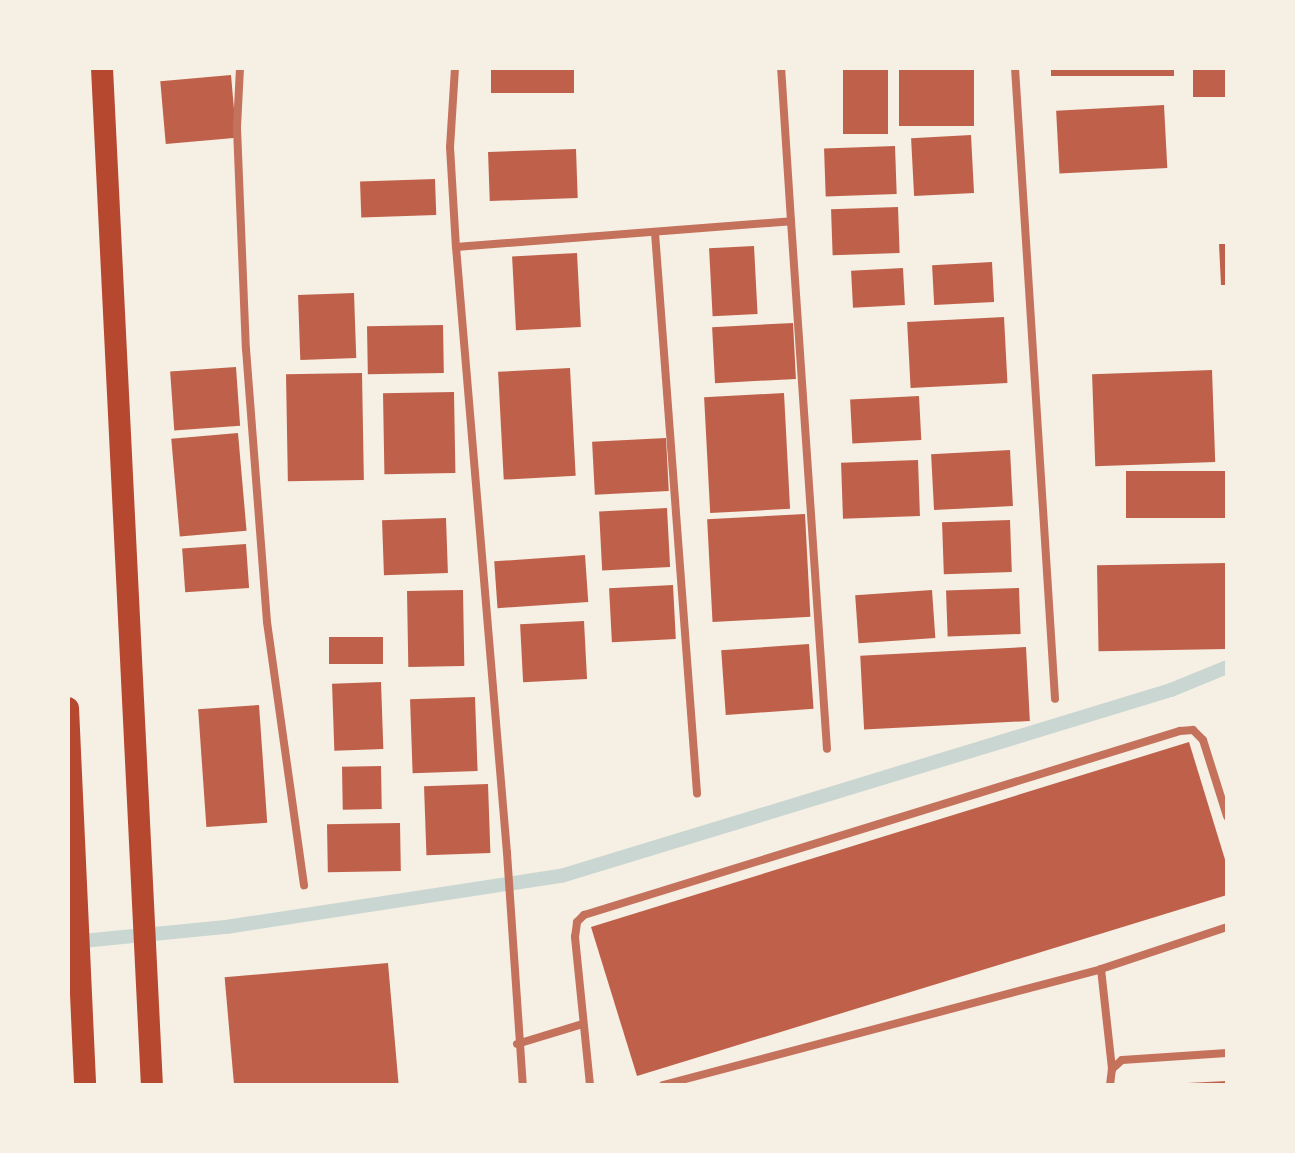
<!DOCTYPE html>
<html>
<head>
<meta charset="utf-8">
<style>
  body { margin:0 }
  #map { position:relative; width:1295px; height:1153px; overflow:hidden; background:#f6efe4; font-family:Georgia,serif }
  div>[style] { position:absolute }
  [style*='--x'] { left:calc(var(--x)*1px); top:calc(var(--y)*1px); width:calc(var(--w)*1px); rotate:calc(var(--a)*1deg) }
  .stream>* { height:14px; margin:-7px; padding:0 7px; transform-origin:7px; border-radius:7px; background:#c9d6d2 }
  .building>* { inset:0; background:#bf614a; transform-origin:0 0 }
  .minor>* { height:8px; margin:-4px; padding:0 4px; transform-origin:4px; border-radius:4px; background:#c5725c }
  .trunk>* { height:22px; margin:-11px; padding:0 11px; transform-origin:11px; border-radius:11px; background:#b5482f }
  span { translate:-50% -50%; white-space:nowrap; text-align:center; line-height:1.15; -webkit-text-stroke:6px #f6efe4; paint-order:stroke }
  .frame { position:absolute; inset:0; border:70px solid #f6efe4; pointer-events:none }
</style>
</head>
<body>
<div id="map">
  <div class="stream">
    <div style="--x:72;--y:942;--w:155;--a:-5.6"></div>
    <div style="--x:226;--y:927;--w:339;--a:-8.7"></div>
    <div style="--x:561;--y:876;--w:638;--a:-16.96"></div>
    <div style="--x:1171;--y:690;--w:61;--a:-22.3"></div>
  </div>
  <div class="building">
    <div style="left:491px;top:68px;width:83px;height:25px"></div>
    <div style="left:843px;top:68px;width:45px;height:66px"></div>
    <div style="left:899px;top:68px;width:75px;height:58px"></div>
    <div style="left:1051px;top:68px;width:123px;height:8px"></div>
    <div style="left:1193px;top:68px;width:34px;height:29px"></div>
    <div style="left:231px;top:75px;width:63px;height:71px;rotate:85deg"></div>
    <div style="left:1164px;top:105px;width:63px;height:108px;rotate:87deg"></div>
    <div style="left:971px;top:135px;width:58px;height:60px;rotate:87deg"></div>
    <div style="left:895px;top:146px;width:48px;height:71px;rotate:88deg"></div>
    <div style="left:576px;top:149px;width:49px;height:88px;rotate:88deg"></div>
    <div style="left:435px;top:179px;width:36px;height:75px;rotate:88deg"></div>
    <div style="left:898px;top:207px;width:46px;height:67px;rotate:88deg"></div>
    <div style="clip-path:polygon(1219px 244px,1227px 244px,1227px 285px,1221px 285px)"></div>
    <div style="left:754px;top:246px;width:68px;height:45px;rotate:87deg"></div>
    <div style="left:577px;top:253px;width:74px;height:65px;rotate:87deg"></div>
    <div style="left:992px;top:262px;width:40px;height:60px;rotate:87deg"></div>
    <div style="left:903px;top:268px;width:37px;height:52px;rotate:87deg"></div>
    <div style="left:354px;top:293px;width:65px;height:56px;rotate:88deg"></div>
    <div style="left:1004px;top:317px;width:66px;height:97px;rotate:87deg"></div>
    <div style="left:793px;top:323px;width:56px;height:81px;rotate:87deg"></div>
    <div style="left:443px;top:325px;width:48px;height:76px;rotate:89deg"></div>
    <div style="left:236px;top:367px;width:59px;height:66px;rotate:86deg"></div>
    <div style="left:570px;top:368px;width:108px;height:72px;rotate:87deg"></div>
    <div style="left:1212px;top:370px;width:92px;height:120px;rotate:88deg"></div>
    <div style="left:362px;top:373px;width:107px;height:76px;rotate:89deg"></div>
    <div style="left:454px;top:392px;width:81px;height:71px;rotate:89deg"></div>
    <div style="left:784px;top:393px;width:116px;height:80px;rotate:87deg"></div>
    <div style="left:919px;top:396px;width:44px;height:69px;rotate:87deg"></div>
    <div style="left:238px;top:433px;width:98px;height:67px;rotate:85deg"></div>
    <div style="left:666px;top:438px;width:53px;height:74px;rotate:87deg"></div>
    <div style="left:1010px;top:450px;width:56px;height:79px;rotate:87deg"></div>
    <div style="left:918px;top:460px;width:56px;height:77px;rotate:88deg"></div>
    <div style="left:1227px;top:471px;width:47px;height:101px;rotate:90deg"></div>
    <div style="left:667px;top:508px;width:59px;height:68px;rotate:87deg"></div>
    <div style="left:805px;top:514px;width:103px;height:98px;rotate:87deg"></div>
    <div style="left:446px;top:518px;width:55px;height:64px;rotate:88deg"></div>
    <div style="left:1010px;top:520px;width:52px;height:68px;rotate:88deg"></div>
    <div style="left:246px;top:544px;width:44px;height:64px;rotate:86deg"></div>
    <div style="left:585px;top:555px;width:47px;height:91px;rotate:86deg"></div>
    <div style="left:1226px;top:563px;width:86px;height:129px;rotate:89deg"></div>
    <div style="left:673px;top:585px;width:54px;height:64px;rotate:87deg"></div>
    <div style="left:1019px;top:588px;width:46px;height:73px;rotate:88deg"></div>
    <div style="left:463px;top:590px;width:76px;height:56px;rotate:89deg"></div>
    <div style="left:932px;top:590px;width:48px;height:77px;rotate:86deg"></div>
    <div style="left:584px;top:621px;width:58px;height:64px;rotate:87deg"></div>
    <div style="left:383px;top:637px;width:27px;height:54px;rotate:90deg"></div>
    <div style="left:809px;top:644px;width:65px;height:88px;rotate:86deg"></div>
    <div style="left:1026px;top:647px;width:74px;height:166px;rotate:87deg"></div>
    <div style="left:381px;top:682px;width:67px;height:49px;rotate:88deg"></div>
    <div style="left:475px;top:697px;width:74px;height:65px;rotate:88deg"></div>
    <div style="left:259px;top:705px;width:118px;height:61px;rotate:86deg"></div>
    <div style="clip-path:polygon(1189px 742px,1227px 866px,1227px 895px,637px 1076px,591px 927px)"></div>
    <div style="left:381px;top:766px;width:43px;height:39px;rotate:89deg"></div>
    <div style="left:488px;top:784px;width:69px;height:64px;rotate:88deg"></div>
    <div style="left:400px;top:823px;width:48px;height:73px;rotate:89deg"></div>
    <div style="left:388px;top:963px;width:122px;height:164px;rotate:85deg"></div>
    <div style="clip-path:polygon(1227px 1081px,1227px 1085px,1187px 1085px,1187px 1083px)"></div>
  </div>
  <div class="minor">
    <div style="--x:240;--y:68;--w:60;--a:92.9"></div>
    <div style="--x:237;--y:128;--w:221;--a:87.7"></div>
    <div style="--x:246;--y:349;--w:274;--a:85.6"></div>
    <div style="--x:267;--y:622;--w:266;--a:82"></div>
    <div style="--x:455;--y:68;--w:79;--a:93.6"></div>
    <div style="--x:450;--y:147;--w:100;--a:86.6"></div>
    <div style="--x:456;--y:247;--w:608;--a:85.19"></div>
    <div style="--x:507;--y:853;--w:233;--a:86.1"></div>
    <div style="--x:1015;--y:68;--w:632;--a:86.37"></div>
    <div style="--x:791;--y:221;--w:529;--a:86.1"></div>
    <div style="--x:655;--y:233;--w:562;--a:85.71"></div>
    <div style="--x:456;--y:247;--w:336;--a:-4.4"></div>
    <div style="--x:791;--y:221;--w:153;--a:-93.7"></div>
    <div style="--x:1101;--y:969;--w:101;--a:83.7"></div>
    <div style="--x:517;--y:1044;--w:69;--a:-16.9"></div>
    <div style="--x:590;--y:1085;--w:149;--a:-95.8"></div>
    <div style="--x:575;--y:937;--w:15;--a:-82"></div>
    <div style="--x:577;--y:922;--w:10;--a:-45"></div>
    <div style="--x:584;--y:915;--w:624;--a:-17.16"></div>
    <div style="--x:1180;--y:731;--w:13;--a:-4"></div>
    <div style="--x:1193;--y:730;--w:14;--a:45"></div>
    <div style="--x:1203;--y:740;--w:80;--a:72.5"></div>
    <div style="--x:663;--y:1085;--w:453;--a:-14.8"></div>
    <div style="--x:1101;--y:969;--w:133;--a:-18.4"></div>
    <div style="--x:1110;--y:1085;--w:16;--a:-83"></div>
    <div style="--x:1112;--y:1069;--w:13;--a:-42"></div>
    <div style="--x:1122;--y:1060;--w:105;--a:-3.8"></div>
  </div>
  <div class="trunk">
    <div style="--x:102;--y:68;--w:1018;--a:87.19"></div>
    <div style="--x:68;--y:708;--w:377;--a:87.4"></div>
  </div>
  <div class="frame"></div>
</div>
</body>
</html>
